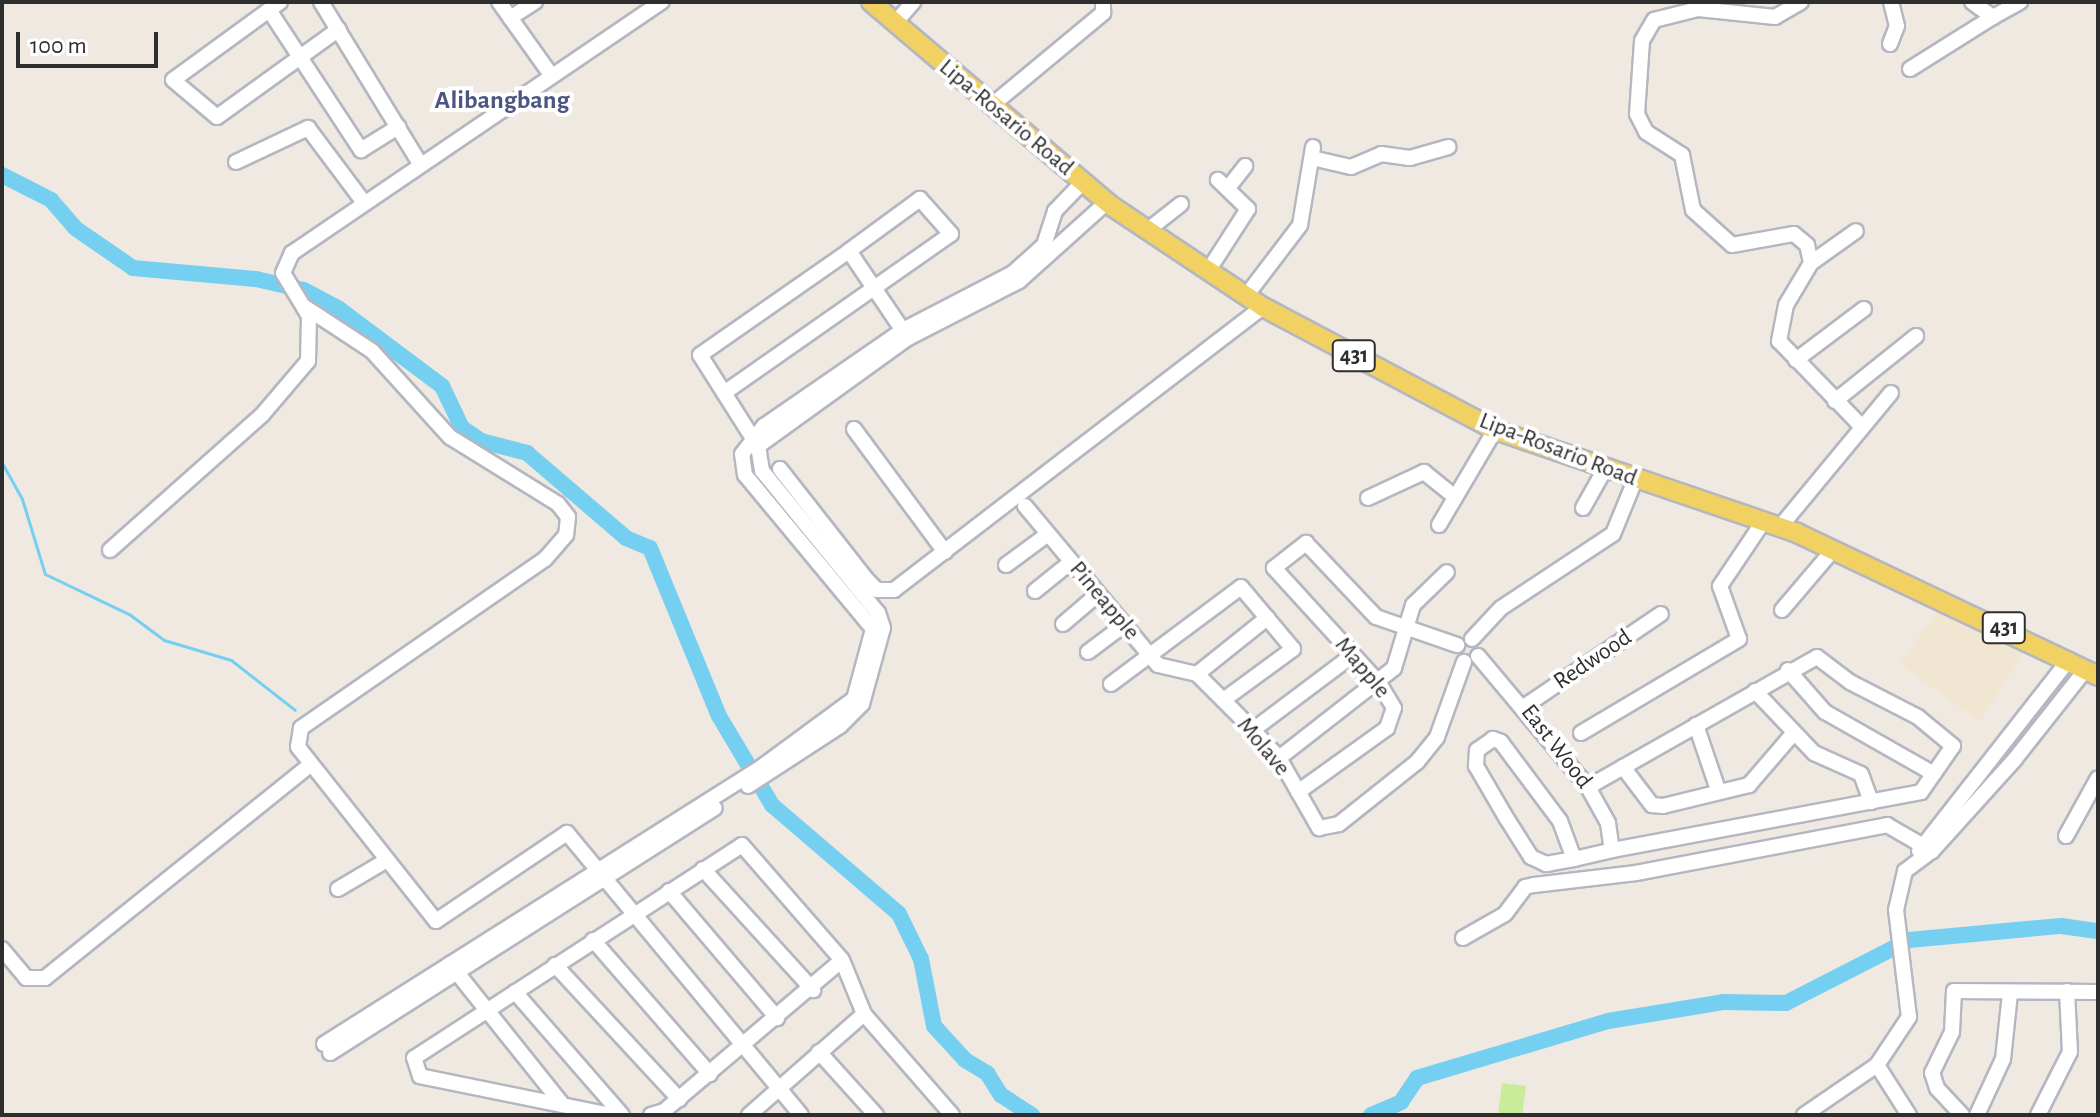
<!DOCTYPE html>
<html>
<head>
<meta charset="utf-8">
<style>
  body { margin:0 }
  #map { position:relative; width:2100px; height:1117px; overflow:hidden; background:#efe9e1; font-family:"Alegreya Sans",sans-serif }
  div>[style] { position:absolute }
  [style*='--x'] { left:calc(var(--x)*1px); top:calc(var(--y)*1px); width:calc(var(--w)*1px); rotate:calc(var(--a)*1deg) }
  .education>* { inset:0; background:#f0e6d1 }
  .pitch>* { inset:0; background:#c9ec9a; transform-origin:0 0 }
  .stream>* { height:3px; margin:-1.5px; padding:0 1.5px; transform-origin:1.5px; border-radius:1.5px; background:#75cff0 }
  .river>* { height:16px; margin:-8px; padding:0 8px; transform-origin:8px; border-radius:8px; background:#75cff0 }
  .roads { filter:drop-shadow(2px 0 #b4b7c1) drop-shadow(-2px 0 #b4b7c1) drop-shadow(0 2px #b4b7c1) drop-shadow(0 -2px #b4b7c1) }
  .minor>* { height:14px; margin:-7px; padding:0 7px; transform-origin:7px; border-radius:7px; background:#fff }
  .major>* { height:18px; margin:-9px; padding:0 9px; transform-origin:9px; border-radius:9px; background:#f2d163 }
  span { translate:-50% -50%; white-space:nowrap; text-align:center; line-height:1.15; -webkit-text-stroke:8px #fff; paint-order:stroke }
  .shield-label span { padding:2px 6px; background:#fff; border:2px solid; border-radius:6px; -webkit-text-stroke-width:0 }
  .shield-label { font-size:22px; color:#2e2e2e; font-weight:700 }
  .street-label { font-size:24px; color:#2e2e2e }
  .neighbourhood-label { font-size:26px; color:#4d5680; font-weight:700 }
  .frame { position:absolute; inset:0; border:4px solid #2e2e2e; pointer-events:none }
  .scale { position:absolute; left:16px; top:32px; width:142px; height:36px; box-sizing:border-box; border:4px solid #2e2e2e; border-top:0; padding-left:10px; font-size:24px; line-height:28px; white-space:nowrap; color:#2e2e2e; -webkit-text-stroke:6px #fff; paint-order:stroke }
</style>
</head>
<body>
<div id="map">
  <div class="education">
    <div style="clip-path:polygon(1937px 612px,2023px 653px,1980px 722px,1900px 664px)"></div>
  </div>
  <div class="pitch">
    <div style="left:1502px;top:1083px;width:24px;height:32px;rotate:7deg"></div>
  </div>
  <div class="stream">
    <div style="--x:2;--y:463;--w:41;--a:60.9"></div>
    <div style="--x:22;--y:499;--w:78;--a:73"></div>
    <div style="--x:45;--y:574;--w:93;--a:25.5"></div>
    <div style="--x:129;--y:614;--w:44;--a:36.6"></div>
    <div style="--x:164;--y:640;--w:70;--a:16.6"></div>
    <div style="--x:231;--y:660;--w:81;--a:38"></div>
    <div style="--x:407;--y:1115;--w:49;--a:0"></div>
  </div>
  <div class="river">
    <div style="--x:2;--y:175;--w:55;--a:27"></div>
    <div style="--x:51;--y:200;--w:37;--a:49"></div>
    <div style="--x:75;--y:228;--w:70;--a:34.6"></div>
    <div style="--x:133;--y:268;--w:123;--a:5.1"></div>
    <div style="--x:256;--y:279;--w:49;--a:12.9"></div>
    <div style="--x:304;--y:290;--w:40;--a:28"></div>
    <div style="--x:339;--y:309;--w:129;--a:36.8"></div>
    <div style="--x:442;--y:386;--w:47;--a:64.5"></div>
    <div style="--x:462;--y:428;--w:23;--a:34"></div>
    <div style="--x:481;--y:441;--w:48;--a:14.6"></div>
    <div style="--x:527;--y:453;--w:130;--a:40.6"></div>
    <div style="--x:626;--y:538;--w:26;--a:23"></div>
    <div style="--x:650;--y:548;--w:182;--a:67.7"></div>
    <div style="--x:719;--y:716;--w:104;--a:59.2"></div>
    <div style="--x:772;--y:805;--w:167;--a:40.6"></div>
    <div style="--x:899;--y:914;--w:50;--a:63.9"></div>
    <div style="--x:921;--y:959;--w:68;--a:79"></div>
    <div style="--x:934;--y:1026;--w:46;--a:47.6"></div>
    <div style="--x:965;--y:1060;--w:26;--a:31"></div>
    <div style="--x:987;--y:1073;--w:26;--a:58"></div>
    <div style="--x:1001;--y:1095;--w:37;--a:33"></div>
    <div style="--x:1371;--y:1115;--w:33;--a:-23"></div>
    <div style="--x:1401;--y:1102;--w:29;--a:-56"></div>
    <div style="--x:1417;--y:1078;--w:199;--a:-16.6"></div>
    <div style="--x:1608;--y:1021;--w:118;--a:-9.3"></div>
    <div style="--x:1724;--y:1002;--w:62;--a:0.9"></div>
    <div style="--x:1786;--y:1003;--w:138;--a:-27.1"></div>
    <div style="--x:1909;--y:940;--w:153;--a:-5.3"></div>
    <div style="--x:2061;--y:926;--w:37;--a:8"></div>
  </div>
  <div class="roads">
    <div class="minor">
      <div style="--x:280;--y:2;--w:132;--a:143.9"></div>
      <div style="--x:173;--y:80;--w:57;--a:40.1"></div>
      <div style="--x:217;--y:117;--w:150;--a:-35.8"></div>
      <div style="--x:321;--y:2;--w:188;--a:58.5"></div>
      <div style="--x:499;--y:2;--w:90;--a:54.5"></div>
      <div style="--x:1801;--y:2;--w:30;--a:150"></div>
      <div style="--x:1775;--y:17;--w:77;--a:-174.1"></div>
      <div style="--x:1698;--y:9;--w:45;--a:166"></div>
      <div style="--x:1654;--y:20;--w:24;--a:120"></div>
      <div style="--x:1642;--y:41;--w:73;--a:93.9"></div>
      <div style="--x:1637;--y:114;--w:20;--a:63"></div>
      <div style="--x:1646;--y:132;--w:43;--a:32.6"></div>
      <div style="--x:1682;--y:155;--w:56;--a:78.7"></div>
      <div style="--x:1693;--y:210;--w:52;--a:41.9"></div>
      <div style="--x:1732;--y:245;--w:63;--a:-10.1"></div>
      <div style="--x:1794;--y:234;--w:17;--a:40"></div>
      <div style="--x:1807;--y:245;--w:18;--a:77"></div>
      <div style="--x:1811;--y:263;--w:55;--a:-35.4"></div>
      <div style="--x:1972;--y:2;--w:26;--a:36"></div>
      <div style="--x:1993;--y:17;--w:31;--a:-29"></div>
      <div style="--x:269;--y:10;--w:168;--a:56.7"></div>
      <div style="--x:361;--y:150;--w:44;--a:-31.9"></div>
      <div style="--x:510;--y:18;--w:30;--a:-33"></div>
      <div style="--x:895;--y:23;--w:28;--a:-49"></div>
      <div style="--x:1890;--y:44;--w:19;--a:-69"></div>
      <div style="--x:1897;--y:26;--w:25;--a:-104"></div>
      <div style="--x:1910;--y:69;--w:98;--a:-32.1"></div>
      <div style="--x:991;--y:106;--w:146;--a:-39.7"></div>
      <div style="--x:1103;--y:13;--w:11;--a:-90"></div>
      <div style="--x:1312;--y:158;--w:40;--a:13"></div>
      <div style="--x:1351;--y:167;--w:33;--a:-23"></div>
      <div style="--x:1381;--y:154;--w:29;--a:8"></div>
      <div style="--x:1410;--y:158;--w:40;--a:-16"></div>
      <div style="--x:236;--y:162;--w:80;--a:-25.3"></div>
      <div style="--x:308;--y:128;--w:90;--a:53.1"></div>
      <div style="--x:1228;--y:188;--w:28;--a:-52"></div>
      <div style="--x:1148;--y:230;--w:42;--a:-38.2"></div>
      <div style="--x:1811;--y:263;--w:49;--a:120.8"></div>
      <div style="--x:1786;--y:305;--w:37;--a:101"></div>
      <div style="--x:1779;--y:341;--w:118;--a:46"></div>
      <div style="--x:1208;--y:271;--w:74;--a:-57.2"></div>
      <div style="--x:1248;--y:209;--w:42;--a:-136"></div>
      <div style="--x:1246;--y:296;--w:89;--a:-52.7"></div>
      <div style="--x:1300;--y:225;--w:79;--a:-80.5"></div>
      <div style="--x:305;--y:307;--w:80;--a:33.3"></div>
      <div style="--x:372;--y:351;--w:116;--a:47.8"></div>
      <div style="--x:450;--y:437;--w:127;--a:31.8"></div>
      <div style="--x:558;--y:504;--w:16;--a:52"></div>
      <div style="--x:568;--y:517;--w:18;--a:96"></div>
      <div style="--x:566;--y:535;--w:32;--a:131"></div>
      <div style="--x:545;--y:559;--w:297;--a:145.3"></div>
      <div style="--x:301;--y:728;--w:19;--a:99"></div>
      <div style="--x:298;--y:747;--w:222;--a:51.6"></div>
      <div style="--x:436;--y:921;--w:158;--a:-33.9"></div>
      <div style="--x:567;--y:833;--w:366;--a:50.3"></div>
      <div style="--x:1796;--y:360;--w:85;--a:-36.9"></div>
      <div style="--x:724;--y:393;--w:277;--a:-35"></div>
      <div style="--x:951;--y:234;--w:47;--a:-131.5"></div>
      <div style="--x:920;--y:199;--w:88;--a:143.8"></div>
      <div style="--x:1835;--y:401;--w:104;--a:-38.7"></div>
      <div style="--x:854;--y:429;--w:153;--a:53.5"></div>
      <div style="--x:752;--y:437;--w:97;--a:-122.4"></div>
      <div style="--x:700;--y:355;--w:182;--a:-34.9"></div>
      <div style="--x:849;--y:251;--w:105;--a:55.9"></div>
      <div style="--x:780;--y:469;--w:141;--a:51.9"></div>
      <div style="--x:867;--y:580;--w:14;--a:45"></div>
      <div style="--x:877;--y:590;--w:17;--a:0"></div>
      <div style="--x:894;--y:590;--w:465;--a:-37.5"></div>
      <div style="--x:1368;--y:498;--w:62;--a:-24.9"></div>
      <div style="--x:1424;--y:472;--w:40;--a:39"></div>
      <div style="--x:1025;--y:506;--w:207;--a:50.1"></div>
      <div style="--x:1158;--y:665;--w:40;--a:13"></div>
      <div style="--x:1197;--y:674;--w:79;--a:45"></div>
      <div style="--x:1253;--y:730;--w:38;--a:47"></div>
      <div style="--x:1279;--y:758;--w:81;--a:60.3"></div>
      <div style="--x:1319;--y:828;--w:20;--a:-11"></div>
      <div style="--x:1339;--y:824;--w:100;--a:-38.5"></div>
      <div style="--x:1417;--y:762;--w:32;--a:-51"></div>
      <div style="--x:1437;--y:737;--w:80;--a:-70.2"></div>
      <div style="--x:1583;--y:508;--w:45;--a:-60.6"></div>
      <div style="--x:1439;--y:525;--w:110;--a:-59.5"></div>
      <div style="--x:1780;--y:527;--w:174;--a:-50.4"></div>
      <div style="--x:110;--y:550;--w:203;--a:-41.6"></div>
      <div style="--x:262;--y:415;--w:71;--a:-49.6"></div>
      <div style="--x:308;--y:361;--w:45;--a:-88.7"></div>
      <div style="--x:309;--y:316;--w:50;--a:-121.2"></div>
      <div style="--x:283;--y:273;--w:22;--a:-66"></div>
      <div style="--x:292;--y:253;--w:447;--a:-34.2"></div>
      <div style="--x:1006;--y:565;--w:52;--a:-36.4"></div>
      <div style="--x:1035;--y:591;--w:46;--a:-38.9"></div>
      <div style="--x:1782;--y:610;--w:80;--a:-49.6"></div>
      <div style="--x:1063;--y:624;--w:46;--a:-40.6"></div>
      <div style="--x:1472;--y:639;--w:42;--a:-46.9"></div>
      <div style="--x:1501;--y:608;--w:134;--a:-33.5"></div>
      <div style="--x:1613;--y:534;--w:58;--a:-67.8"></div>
      <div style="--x:1088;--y:652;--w:45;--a:-36.9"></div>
      <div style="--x:1478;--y:656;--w:171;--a:50"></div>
      <div style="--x:1588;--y:787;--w:41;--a:60.9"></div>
      <div style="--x:1608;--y:823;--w:27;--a:82"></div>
      <div style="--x:1788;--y:670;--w:56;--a:48.6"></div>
      <div style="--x:1825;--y:712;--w:125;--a:29.6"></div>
      <div style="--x:1197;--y:674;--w:90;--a:-38.7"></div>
      <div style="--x:1111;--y:684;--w:162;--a:-36.7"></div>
      <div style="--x:1241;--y:587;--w:81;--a:50"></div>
      <div style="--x:1293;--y:649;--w:84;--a:143.7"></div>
      <div style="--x:1755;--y:691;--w:86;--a:46.4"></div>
      <div style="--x:1814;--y:753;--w:51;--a:24.1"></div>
      <div style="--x:1861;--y:774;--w:30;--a:70"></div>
      <div style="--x:1525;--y:706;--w:164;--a:-34.1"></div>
      <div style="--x:1696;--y:725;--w:69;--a:71.3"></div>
      <div style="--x:1253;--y:730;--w:125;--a:-36.9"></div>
      <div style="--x:1581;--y:733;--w:184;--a:-30.7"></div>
      <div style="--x:1739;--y:639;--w:56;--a:-109.7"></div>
      <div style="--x:1720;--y:586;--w:77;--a:-56.1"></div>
      <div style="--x:1279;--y:758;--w:146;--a:-38"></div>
      <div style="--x:1394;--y:668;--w:66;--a:-73.2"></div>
      <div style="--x:1413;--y:605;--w:47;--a:-44.1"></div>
      <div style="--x:1623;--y:767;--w:48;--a:52.7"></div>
      <div style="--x:1652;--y:805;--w:11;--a:5"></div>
      <div style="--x:1663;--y:806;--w:89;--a:-13.7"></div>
      <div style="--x:1749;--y:785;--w:66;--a:-49.3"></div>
      <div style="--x:748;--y:786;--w:110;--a:-33.1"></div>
      <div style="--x:840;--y:726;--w:31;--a:-45"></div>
      <div style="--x:862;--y:704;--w:79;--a:-74.6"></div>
      <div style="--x:883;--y:628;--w:16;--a:-108"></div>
      <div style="--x:878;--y:613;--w:183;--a:-129.2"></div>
      <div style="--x:762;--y:471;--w:25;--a:-99"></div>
      <div style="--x:758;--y:446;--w:185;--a:-35.8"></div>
      <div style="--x:908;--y:338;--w:125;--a:-27.2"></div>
      <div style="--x:1019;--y:281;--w:118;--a:-41.9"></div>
      <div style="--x:1298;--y:792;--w:110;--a:-35.7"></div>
      <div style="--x:1387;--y:728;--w:21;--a:-71"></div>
      <div style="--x:1394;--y:708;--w:29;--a:-121"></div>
      <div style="--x:1379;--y:683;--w:156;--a:-132.4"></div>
      <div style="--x:1274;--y:568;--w:41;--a:-38"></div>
      <div style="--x:1306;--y:543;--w:102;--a:46.6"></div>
      <div style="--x:1376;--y:617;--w:86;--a:19.1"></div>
      <div style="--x:2066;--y:836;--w:66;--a:-61.1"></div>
      <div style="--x:1919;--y:851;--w:243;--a:-51.9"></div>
      <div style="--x:1574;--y:859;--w:40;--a:-110.2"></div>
      <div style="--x:1560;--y:821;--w:99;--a:-126.8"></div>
      <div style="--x:1501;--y:742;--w:9;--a:-159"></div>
      <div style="--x:1493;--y:739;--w:19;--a:145"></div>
      <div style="--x:1477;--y:750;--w:16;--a:94"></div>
      <div style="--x:1476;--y:766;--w:61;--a:59.7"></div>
      <div style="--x:1507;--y:819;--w:45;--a:57.7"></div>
      <div style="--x:1531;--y:857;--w:17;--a:25"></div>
      <div style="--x:1546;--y:864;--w:28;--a:-10"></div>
      <div style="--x:1574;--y:859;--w:39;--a:-13"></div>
      <div style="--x:1612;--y:850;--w:314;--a:-10.6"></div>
      <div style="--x:1921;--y:792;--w:56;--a:-55.2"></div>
      <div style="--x:1953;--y:746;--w:45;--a:-140.4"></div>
      <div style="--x:1918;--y:717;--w:76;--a:-152.8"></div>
      <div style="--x:1850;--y:682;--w:41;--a:-142.9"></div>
      <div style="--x:1817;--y:657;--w:263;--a:150.4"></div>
      <div style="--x:703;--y:869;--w:164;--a:47.7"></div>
      <div style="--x:338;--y:889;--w:57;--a:-30.6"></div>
      <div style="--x:669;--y:891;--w:167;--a:49.6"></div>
      <div style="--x:1463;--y:938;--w:48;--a:-29.7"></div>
      <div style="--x:1505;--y:914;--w:34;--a:-53"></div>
      <div style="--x:1525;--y:887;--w:9;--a:-13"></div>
      <div style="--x:1534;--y:885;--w:103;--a:-6.7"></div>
      <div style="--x:1636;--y:873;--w:256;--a:-10.8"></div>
      <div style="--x:1887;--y:825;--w:52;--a:30"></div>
      <div style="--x:593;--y:940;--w:178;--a:48.9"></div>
      <div style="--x:2;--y:949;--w:38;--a:50"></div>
      <div style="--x:26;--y:978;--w:19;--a:0"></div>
      <div style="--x:45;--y:978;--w:340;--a:-38.8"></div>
      <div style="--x:450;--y:964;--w:181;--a:51.3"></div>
      <div style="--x:555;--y:965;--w:183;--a:47.2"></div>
      <div style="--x:515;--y:992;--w:163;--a:49"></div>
      <div style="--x:324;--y:1044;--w:520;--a:-32.34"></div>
      <div style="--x:763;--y:766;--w:113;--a:-36.4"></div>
      <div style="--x:854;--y:699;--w:73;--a:-74.8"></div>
      <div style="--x:873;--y:629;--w:200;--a:-129.7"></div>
      <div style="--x:745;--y:475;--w:21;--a:-98"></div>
      <div style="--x:742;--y:454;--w:36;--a:-52"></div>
      <div style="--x:764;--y:426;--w:169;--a:-34.6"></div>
      <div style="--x:903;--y:330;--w:124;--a:-27.4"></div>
      <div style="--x:1013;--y:273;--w:42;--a:-42.1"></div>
      <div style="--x:1044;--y:245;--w:36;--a:-72"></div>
      <div style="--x:1055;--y:211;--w:40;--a:-46"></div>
      <div style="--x:819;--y:1052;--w:85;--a:47.9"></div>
      <div style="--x:330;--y:1053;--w:456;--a:-32.5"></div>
      <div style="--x:1877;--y:1065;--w:59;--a:57.4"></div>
      <div style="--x:611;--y:1115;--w:195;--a:-168.5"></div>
      <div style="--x:420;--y:1076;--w:19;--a:-108"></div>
      <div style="--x:414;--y:1058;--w:391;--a:-33"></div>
      <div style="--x:742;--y:845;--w:152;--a:49"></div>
      <div style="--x:842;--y:960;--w:58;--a:67.8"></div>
      <div style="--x:864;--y:1014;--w:134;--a:48.9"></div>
      <div style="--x:651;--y:1115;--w:14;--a:-17"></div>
      <div style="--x:664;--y:1111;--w:233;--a:-40.3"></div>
      <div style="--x:749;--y:1115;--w:153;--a:-41.3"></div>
      <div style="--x:1804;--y:1115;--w:88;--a:-34.4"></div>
      <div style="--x:1877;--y:1065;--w:58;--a:-56.3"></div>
      <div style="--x:1909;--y:1017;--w:108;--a:-96.9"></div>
      <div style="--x:1896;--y:910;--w:40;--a:-77"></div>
      <div style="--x:1905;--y:871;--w:34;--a:-37"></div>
      <div style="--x:1932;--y:851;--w:124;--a:-47.9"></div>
      <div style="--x:2015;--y:759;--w:115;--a:-51.7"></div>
      <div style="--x:1962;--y:1115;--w:37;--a:-133"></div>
      <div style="--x:1937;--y:1088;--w:16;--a:-108"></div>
      <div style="--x:1932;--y:1073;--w:46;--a:-64"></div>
      <div style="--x:1952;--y:1032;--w:41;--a:-87.2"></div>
      <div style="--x:1954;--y:991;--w:144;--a:0.4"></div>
      <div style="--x:1977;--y:1115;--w:62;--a:-65.1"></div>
      <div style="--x:2003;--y:1059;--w:66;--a:-83.9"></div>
      <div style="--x:2038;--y:1115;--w:71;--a:-63.1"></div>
      <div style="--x:2070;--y:1052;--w:61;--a:-92.8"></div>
    </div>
    <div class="major">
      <div style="--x:871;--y:2;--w:317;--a:40.3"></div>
      <div style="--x:1113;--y:207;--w:180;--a:33.7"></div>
      <div style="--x:1263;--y:307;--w:263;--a:27.9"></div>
      <div style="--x:1495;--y:430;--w:319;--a:18.8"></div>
      <div style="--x:1797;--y:533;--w:333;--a:25.4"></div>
    </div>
  </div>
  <div class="shield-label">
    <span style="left:1354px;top:356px">431</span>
    <span style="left:2004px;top:628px">431</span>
  </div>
  <div class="street-label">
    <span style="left:1006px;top:118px;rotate:40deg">Lipa-Rosario Road</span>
    <span style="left:1558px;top:450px;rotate:21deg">Lipa-Rosario Road</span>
    <span style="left:1104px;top:601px;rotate:50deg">Pineapple</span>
    <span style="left:1593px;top:660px;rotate:-34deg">Redwood</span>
    <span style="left:1362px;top:668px;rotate:50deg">Mapple</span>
    <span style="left:1263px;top:747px;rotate:50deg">Molave</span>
    <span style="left:1556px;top:747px;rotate:52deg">East Wood</span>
  </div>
  <div class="neighbourhood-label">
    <span style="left:502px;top:101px">Alibangbang</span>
  </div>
  <div class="frame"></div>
  <div class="scale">100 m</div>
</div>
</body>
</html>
